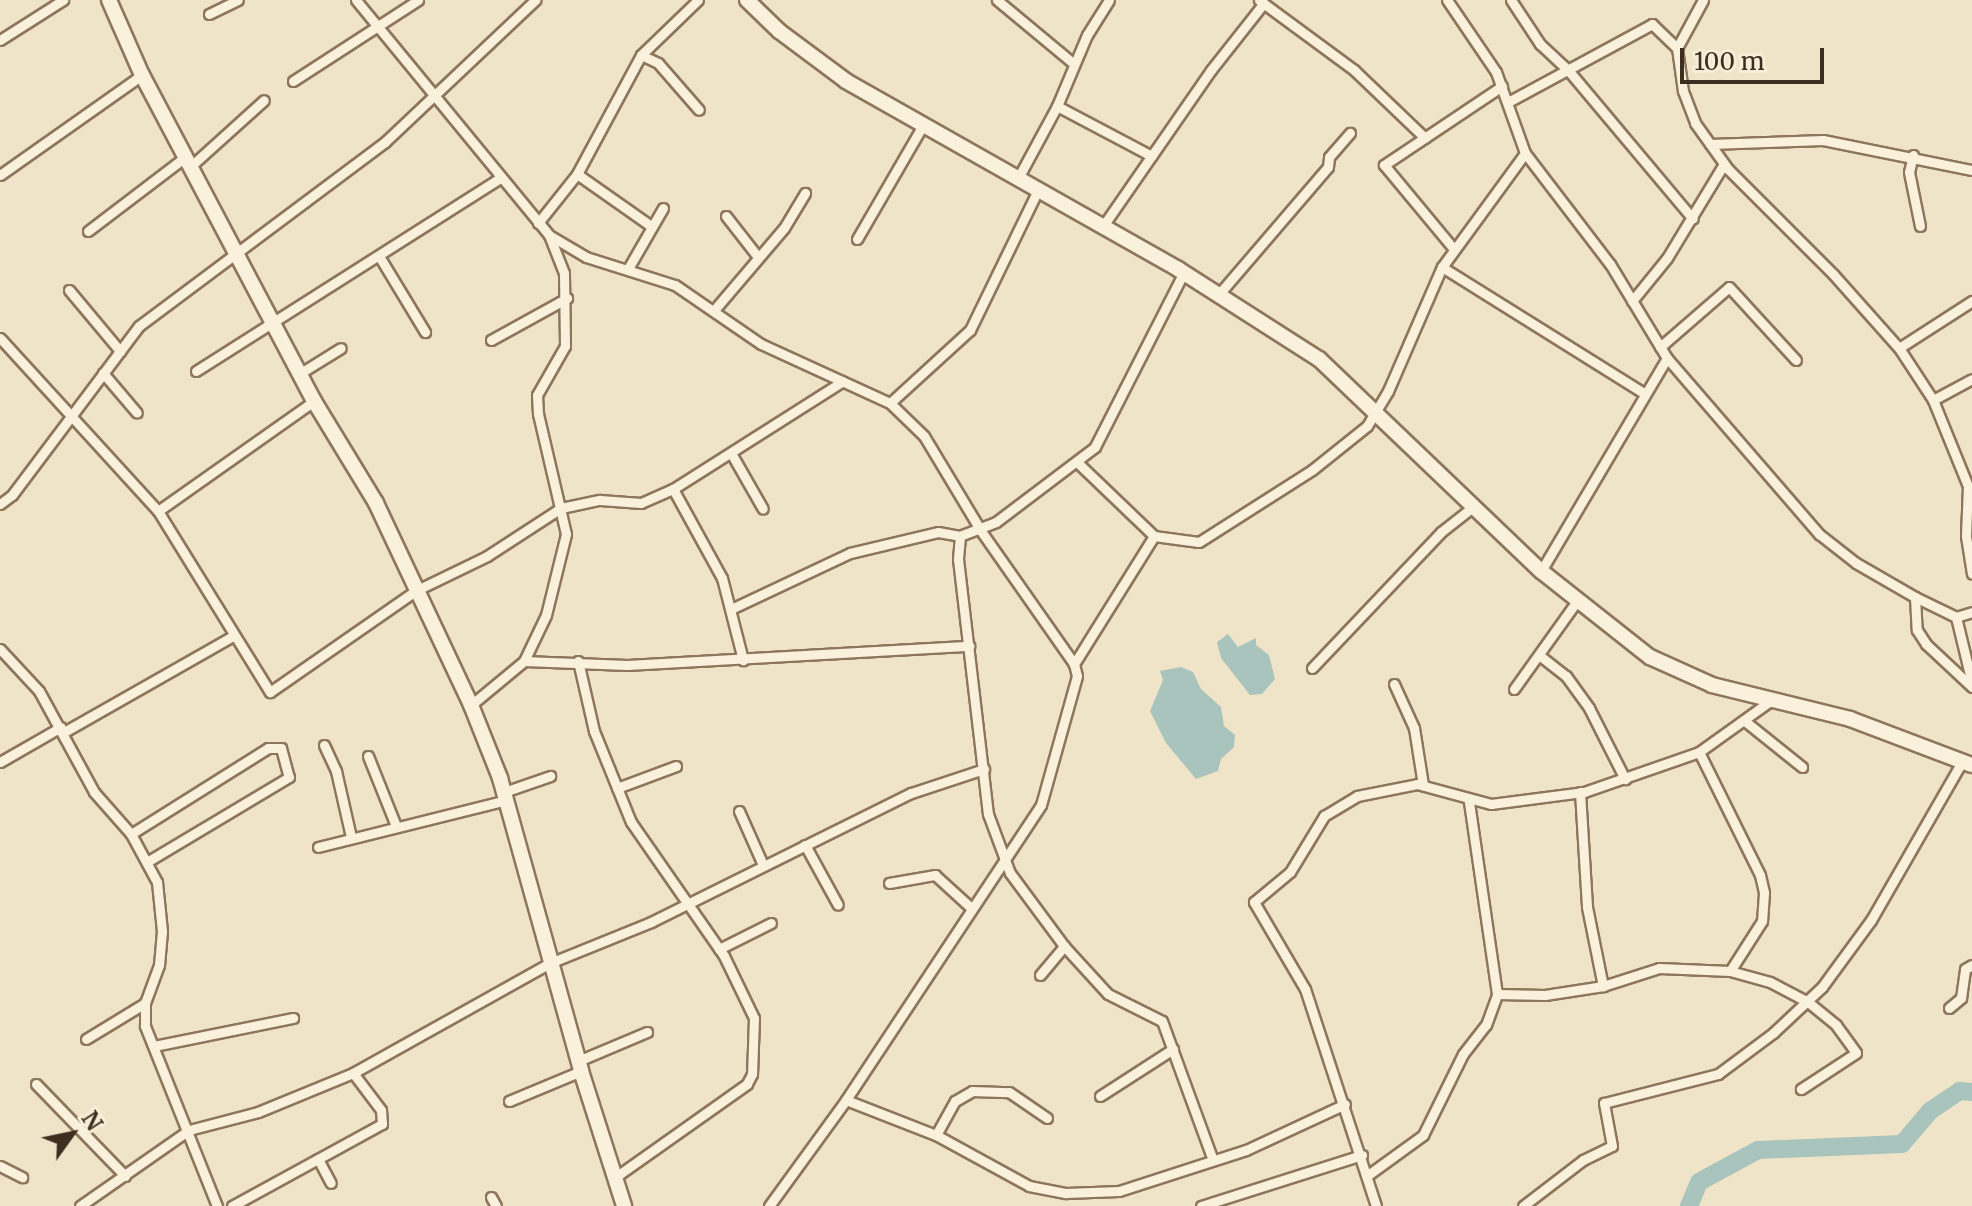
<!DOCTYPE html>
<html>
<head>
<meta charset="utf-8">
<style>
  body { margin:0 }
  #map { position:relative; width:1972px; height:1206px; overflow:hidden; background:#f0e4c8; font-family:Merriweather,serif }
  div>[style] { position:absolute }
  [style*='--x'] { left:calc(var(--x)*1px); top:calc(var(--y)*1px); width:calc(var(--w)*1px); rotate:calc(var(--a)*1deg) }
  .water>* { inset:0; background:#a9c4bc }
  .river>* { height:18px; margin:-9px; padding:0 9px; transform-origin:9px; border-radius:9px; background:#a9c4bc }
  .roads { filter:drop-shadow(2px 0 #8d765c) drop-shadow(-2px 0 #8d765c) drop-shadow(0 2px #8d765c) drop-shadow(0 -2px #8d765c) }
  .street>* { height:9px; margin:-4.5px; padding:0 4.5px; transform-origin:4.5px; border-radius:4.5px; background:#faf1dc }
  .secondary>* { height:14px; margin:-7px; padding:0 7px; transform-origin:7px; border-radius:7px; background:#faf1dc }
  span { translate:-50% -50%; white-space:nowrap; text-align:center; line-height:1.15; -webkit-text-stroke:6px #f7eed8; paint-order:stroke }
  .north { position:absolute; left:32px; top:1094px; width:80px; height:80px; -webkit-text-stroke:6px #f7eed8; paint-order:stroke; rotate:57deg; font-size:22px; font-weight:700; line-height:32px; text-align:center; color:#3d2e20 }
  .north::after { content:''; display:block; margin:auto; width:28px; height:36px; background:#3d2e20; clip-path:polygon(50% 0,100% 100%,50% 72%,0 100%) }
  .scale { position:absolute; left:1680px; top:48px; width:144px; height:36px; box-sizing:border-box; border:4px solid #3d2e20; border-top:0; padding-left:10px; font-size:24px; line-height:28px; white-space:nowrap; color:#3d2e20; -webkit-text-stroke:6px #f7eed8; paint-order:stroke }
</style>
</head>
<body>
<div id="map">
  <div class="water">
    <div style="clip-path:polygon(1228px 634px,1238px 647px,1256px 638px,1256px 645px,1269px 655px,1275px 679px,1262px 694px,1250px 695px,1221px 658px,1217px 642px)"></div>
    <div style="clip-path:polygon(1181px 667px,1193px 672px,1201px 689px,1221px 707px,1224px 726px,1235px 735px,1234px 747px,1221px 759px,1218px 771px,1196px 779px,1166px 743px,1150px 711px,1163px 680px,1160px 671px)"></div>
  </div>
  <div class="river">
    <div style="--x:1689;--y:1206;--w:26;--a:-67"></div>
    <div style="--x:1699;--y:1182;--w:67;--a:-28.5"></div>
    <div style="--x:1758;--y:1150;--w:144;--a:-2.4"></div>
    <div style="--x:1902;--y:1144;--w:43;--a:-49.7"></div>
    <div style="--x:1930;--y:1111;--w:36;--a:-34"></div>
    <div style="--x:1960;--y:1091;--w:12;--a:5"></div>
  </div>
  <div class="roads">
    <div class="street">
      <div style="--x:356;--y:0;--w:304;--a:50.6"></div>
      <div style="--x:549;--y:235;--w:43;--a:30.7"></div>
      <div style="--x:586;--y:257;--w:93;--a:17.5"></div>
      <div style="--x:675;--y:285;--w:104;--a:34.5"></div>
      <div style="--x:761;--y:344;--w:142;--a:24.6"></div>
      <div style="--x:890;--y:403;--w:47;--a:44.1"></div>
      <div style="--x:924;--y:436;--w:111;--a:59"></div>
      <div style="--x:981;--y:531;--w:162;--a:55"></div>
      <div style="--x:1074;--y:664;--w:12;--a:76"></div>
      <div style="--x:1077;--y:676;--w:134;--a:105.6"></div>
      <div style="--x:1041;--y:805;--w:354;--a:123.5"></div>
      <div style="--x:846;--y:1100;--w:131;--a:126"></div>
      <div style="--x:997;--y:0;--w:99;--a:39.7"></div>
      <div style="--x:1259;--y:0;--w:118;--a:36.4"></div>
      <div style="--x:1354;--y:70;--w:98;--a:43.8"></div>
      <div style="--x:1511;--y:0;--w:53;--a:56.6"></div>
      <div style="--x:1540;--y:44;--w:38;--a:43"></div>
      <div style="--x:1568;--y:70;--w:194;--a:50"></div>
      <div style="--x:1703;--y:0;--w:55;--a:118.4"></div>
      <div style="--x:1677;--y:48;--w:43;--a:82.1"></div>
      <div style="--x:1683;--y:91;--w:34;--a:69"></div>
      <div style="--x:1695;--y:123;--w:57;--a:54.3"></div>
      <div style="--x:1728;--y:169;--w:148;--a:45"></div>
      <div style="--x:1833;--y:274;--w:99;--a:48.3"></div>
      <div style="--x:1899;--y:348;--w:62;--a:56.8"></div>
      <div style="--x:1933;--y:400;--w:93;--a:67.9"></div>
      <div style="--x:1968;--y:486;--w:50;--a:92.3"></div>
      <div style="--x:1966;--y:536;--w:38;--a:81"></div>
      <div style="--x:209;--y:14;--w:32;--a:-26"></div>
      <div style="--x:0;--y:40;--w:75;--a:-32.4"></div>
      <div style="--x:641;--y:55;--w:19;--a:25"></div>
      <div style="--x:658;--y:63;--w:62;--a:48.9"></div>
      <div style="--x:293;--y:81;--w:149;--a:-32.9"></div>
      <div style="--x:1508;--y:102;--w:164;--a:-28.4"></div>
      <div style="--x:1652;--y:24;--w:35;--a:44"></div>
      <div style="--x:1057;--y:106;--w:107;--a:27.8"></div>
      <div style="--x:1710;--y:144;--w:113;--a:-2"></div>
      <div style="--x:1823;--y:140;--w:152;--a:11.4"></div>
      <div style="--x:1525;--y:153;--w:140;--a:52.6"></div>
      <div style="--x:1610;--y:264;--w:110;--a:58.8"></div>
      <div style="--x:1667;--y:358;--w:233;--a:49.2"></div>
      <div style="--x:1819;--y:534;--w:47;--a:38.1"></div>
      <div style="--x:1856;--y:563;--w:68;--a:30"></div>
      <div style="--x:1915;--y:597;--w:46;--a:26"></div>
      <div style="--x:1956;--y:617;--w:17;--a:-17"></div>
      <div style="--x:1913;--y:155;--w:17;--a:103"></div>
      <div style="--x:1909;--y:172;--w:55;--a:78.5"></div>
      <div style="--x:191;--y:166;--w:98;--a:-42.1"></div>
      <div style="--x:577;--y:174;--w:90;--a:35.1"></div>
      <div style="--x:0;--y:175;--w:174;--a:-35.2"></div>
      <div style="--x:1017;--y:180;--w:84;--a:-61.6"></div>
      <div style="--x:1057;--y:106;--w:77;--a:-67.1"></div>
      <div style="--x:1087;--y:35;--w:41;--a:-57.8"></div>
      <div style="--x:726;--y:216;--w:52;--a:52"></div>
      <div style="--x:538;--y:223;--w:63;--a:-51.5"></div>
      <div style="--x:577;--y:174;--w:135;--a:-61.7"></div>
      <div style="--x:641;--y:55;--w:79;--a:-44"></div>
      <div style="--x:1103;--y:226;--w:190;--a:-55.3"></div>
      <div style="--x:1211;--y:70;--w:85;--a:-51.7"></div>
      <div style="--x:88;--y:231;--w:122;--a:-37.3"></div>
      <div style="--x:857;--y:239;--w:132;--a:-59.9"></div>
      <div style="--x:1453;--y:248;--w:108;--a:-129.7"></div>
      <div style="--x:1384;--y:165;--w:142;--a:-33.8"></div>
      <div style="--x:379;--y:256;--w:89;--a:58.8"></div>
      <div style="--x:629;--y:267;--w:68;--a:-60"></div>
      <div style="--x:1442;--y:267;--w:238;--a:32"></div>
      <div style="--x:1184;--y:272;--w:196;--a:117"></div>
      <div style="--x:1095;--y:447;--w:124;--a:142.9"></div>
      <div style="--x:996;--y:522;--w:39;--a:159"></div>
      <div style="--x:960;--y:536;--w:23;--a:95"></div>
      <div style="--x:958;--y:559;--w:257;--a:83.3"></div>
      <div style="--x:988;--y:814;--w:63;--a:69.6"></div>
      <div style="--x:1010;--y:873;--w:91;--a:53.5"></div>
      <div style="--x:1064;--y:946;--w:65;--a:47.5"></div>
      <div style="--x:1108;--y:994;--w:60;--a:26.6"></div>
      <div style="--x:1162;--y:1021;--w:148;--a:69.9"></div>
      <div style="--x:69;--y:290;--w:80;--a:50.1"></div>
      <div style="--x:1219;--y:294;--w:167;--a:-49.4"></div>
      <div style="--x:1328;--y:167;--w:10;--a:-84"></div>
      <div style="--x:1329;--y:157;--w:32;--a:-49"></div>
      <div style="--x:1632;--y:301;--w:55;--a:-50.9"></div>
      <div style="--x:1667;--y:258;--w:110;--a:-58.8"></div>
      <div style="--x:715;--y:309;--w:106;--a:-49.6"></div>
      <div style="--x:784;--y:228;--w:41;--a:-59"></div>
      <div style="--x:0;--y:338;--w:234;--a:47.6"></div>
      <div style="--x:158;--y:511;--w:213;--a:58.3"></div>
      <div style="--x:270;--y:692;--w:179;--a:-34.8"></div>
      <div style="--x:417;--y:590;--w:78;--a:-25.9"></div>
      <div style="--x:487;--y:556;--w:88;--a:-33"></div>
      <div style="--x:561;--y:508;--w:40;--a:-12"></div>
      <div style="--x:600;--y:500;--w:41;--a:4.2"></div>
      <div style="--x:641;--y:503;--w:35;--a:-24"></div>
      <div style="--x:673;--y:489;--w:201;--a:-32.4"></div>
      <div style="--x:491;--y:340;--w:87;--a:-28.9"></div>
      <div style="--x:1660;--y:347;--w:91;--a:-41"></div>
      <div style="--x:1729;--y:287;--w:99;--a:47.5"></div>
      <div style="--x:1899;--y:348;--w:87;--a:-32.8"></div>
      <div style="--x:196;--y:371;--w:359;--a:-32.4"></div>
      <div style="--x:103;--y:373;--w:52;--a:49.6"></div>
      <div style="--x:299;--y:374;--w:49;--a:-31.8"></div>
      <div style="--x:1933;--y:400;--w:44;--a:-28.3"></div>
      <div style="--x:890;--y:403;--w:108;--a:-42.4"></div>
      <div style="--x:970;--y:330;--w:153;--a:-64.1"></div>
      <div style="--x:731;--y:453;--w:64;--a:60.3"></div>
      <div style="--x:1079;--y:464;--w:104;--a:43.8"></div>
      <div style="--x:1154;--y:536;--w:45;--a:7.6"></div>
      <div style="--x:1199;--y:542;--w:134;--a:-32.5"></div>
      <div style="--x:1312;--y:470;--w:70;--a:-38.7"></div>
      <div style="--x:1367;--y:426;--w:41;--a:-59"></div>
      <div style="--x:1388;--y:391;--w:135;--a:-66.5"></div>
      <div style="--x:1442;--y:267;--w:141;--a:-53.9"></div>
      <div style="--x:1525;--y:153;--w:86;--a:-109.7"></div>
      <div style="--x:1496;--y:72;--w:87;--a:-124.2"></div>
      <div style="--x:673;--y:489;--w:102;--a:61.2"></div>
      <div style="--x:722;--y:578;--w:85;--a:75.6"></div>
      <div style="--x:0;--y:504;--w:15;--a:-37"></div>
      <div style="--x:12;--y:495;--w:211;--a:-53.1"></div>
      <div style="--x:139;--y:326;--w:307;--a:-36.8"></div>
      <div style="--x:385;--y:142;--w:207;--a:-43.4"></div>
      <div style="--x:158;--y:511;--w:191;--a:-35.2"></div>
      <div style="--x:1541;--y:571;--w:247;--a:-59.4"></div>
      <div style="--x:1915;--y:597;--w:33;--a:87"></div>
      <div style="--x:1917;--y:630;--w:17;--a:57"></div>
      <div style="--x:1926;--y:644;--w:63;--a:43.1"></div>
      <div style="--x:731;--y:609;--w:132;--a:-25.2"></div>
      <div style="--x:850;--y:553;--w:90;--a:-13.4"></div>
      <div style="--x:938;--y:532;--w:22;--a:10"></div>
      <div style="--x:1956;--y:617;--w:68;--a:76.4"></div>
      <div style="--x:0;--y:649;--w:57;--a:47.1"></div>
      <div style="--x:39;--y:691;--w:115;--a:61.4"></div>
      <div style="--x:94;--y:792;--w:56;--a:48.6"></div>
      <div style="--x:131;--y:834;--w:55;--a:61.6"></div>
      <div style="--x:157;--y:882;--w:49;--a:84.2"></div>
      <div style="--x:162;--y:931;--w:34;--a:95"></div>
      <div style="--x:159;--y:965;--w:40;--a:110.2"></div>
      <div style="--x:145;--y:1003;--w:23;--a:90"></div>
      <div style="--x:145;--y:1026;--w:194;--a:68.2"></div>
      <div style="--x:1539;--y:655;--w:34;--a:38"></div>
      <div style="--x:1566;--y:676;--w:39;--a:54"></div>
      <div style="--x:1589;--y:708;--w:80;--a:63.1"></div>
      <div style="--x:524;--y:661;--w:103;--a:2.2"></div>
      <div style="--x:627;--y:665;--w:343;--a:-3.2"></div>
      <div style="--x:578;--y:661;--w:72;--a:77.1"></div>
      <div style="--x:594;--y:731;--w:98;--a:67.9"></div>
      <div style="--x:631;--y:822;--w:163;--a:55.2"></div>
      <div style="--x:724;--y:956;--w:69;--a:64.2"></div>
      <div style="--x:754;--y:1018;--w:56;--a:92"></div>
      <div style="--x:752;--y:1074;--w:11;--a:117"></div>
      <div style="--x:747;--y:1084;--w:163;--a:144.7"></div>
      <div style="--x:1074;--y:664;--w:151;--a:-58"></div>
      <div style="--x:1312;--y:668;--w:187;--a:-46.5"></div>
      <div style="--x:1441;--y:532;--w:42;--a:-38.2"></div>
      <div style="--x:1394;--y:684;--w:48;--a:65.6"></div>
      <div style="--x:1414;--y:728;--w:58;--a:81"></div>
      <div style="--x:1514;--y:689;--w:108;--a:-54.4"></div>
      <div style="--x:471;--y:705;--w:69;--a:-39.7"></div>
      <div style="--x:524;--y:661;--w:51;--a:-64.4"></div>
      <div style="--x:546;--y:615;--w:83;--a:-76.1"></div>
      <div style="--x:566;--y:534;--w:123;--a:-103.1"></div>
      <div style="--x:538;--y:414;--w:19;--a:-93"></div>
      <div style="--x:537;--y:395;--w:56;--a:-60.3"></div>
      <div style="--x:565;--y:346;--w:73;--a:-90.8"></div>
      <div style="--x:564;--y:273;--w:41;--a:-111.5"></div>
      <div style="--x:1746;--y:722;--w:72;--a:38.8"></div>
      <div style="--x:64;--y:732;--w:194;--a:-29.6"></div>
      <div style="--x:324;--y:745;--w:29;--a:65"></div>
      <div style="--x:336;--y:771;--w:68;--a:77.2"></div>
      <div style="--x:1699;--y:752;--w:137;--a:63.6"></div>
      <div style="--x:1760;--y:875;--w:18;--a:77"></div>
      <div style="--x:1764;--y:893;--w:28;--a:94"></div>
      <div style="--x:1762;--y:921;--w:59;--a:122.6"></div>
      <div style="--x:368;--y:756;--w:75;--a:68.2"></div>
      <div style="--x:0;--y:762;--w:70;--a:-29.8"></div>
      <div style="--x:617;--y:788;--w:63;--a:-20.4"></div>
      <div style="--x:504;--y:792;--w:49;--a:-19.2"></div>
      <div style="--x:1580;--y:792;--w:115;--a:86.5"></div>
      <div style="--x:1587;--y:907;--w:81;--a:78.6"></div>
      <div style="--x:739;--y:811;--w:59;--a:66"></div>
      <div style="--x:131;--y:834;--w:162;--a:-32.1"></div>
      <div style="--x:268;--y:748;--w:13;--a:0"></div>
      <div style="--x:281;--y:748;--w:30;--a:75"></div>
      <div style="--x:289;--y:777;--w:165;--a:149.1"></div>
      <div style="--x:805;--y:845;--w:68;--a:61.2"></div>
      <div style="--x:318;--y:847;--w:195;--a:-14"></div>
      <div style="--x:889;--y:883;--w:47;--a:-9.9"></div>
      <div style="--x:935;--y:875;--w:47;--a:42.4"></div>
      <div style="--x:719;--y:949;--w:58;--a:-26.6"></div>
      <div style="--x:1040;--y:975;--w:38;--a:-50"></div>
      <div style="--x:1497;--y:994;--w:48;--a:1.2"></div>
      <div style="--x:1545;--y:995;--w:59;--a:-8.8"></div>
      <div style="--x:1603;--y:986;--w:59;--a:-17.8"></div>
      <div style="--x:1659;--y:968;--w:71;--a:2.4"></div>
      <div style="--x:1730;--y:971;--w:41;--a:15.4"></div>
      <div style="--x:1770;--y:982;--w:43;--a:27.8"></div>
      <div style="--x:1808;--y:1002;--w:36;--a:39"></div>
      <div style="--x:1836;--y:1025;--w:34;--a:54"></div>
      <div style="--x:1856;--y:1053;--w:66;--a:146.8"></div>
      <div style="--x:1949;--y:1008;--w:16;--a:-40"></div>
      <div style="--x:1961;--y:998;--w:29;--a:-82"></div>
      <div style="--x:1965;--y:969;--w:8;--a:-30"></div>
      <div style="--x:86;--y:1039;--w:69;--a:-31.4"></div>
      <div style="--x:154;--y:1046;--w:142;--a:-11.4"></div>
      <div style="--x:578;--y:1061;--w:75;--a:-22.8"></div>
      <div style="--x:36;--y:1084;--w:128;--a:45.9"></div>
      <div style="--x:1100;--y:1096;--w:87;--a:-32.8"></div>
      <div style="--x:846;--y:1100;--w:97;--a:21.3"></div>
      <div style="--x:936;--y:1135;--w:39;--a:-61"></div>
      <div style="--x:955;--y:1101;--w:20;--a:-30"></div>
      <div style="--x:972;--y:1091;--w:37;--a:2"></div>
      <div style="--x:1009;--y:1092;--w:46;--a:34.4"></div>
      <div style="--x:509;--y:1101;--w:78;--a:-22.6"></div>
      <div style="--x:936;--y:1135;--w:106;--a:28.7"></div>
      <div style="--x:1029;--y:1186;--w:38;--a:11"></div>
      <div style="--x:1066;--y:1193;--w:53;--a:-2.2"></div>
      <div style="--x:1119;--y:1191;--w:133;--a:-17.9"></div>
      <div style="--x:1246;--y:1150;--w:109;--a:-24.9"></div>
      <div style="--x:318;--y:1159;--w:27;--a:62"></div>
      <div style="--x:0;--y:1166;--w:25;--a:27"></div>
      <div style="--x:1368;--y:1175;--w:68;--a:-36"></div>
      <div style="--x:1423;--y:1135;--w:90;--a:-63.7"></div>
      <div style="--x:1463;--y:1054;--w:37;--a:-52"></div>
      <div style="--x:1486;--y:1025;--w:33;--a:-70"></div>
      <div style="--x:1497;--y:994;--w:195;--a:-98.3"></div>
      <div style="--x:491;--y:1197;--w:10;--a:61"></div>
      <div style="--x:80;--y:1206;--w:133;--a:-34.9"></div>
      <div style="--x:189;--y:1130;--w:71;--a:-14.6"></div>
      <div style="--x:258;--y:1112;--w:103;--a:-22.3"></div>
      <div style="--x:353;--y:1073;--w:226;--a:-29.2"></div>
      <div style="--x:550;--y:963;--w:109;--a:-22.1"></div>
      <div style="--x:651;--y:922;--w:290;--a:-26.4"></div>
      <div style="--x:911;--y:793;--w:77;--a:-18.2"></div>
      <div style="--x:232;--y:1206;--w:171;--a:-28.7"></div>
      <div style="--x:382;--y:1124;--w:14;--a:-94"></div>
      <div style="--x:381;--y:1110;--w:46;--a:-127.1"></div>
      <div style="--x:1201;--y:1206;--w:169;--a:-17.6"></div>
      <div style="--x:1376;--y:1206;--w:228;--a:-108.1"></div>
      <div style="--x:1305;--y:989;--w:101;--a:-120.4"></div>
      <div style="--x:1254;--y:902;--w:47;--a:-39.8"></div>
      <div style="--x:1290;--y:872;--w:66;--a:-58.7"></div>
      <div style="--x:1324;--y:816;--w:39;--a:-31"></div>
      <div style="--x:1357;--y:796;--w:61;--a:-11.3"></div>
      <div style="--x:1417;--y:784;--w:77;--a:15.1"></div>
      <div style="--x:1491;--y:804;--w:94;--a:-7.4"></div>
      <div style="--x:1584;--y:792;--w:122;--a:-19.2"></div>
      <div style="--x:1699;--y:752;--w:91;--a:-35.6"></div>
      <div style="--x:1523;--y:1206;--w:76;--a:-37.5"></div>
      <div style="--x:1583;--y:1160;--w:32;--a:-26"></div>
      <div style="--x:1612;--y:1146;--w:44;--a:-100.5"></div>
      <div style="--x:1604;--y:1103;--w:118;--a:-14.3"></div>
      <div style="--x:1718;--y:1074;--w:69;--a:-36.7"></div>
      <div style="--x:1773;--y:1033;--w:67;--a:-43.2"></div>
      <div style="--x:1822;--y:987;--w:83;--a:-53.8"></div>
      <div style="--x:1871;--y:920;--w:185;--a:-60.1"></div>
    </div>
    <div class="secondary">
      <div style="--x:109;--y:0;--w:82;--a:66.3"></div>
      <div style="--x:142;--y:75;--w:369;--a:62.2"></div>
      <div style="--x:314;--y:401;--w:119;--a:58.7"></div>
      <div style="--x:376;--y:503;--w:223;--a:64.8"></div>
      <div style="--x:471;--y:705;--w:79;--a:68.3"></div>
      <div style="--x:500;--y:778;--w:304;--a:74.5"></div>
      <div style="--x:581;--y:1071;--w:142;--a:72.3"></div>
      <div style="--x:747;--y:0;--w:45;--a:44.1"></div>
      <div style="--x:779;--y:31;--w:84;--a:36.7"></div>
      <div style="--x:846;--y:81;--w:382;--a:29.5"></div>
      <div style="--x:1178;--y:269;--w:167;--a:32.6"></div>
      <div style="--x:1319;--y:359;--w:307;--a:43.7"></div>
      <div style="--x:1541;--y:571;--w:139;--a:38.3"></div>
      <div style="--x:1650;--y:657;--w:68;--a:24.3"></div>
      <div style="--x:1712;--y:685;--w:142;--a:13.8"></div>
      <div style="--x:1850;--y:719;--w:130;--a:20.7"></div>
    </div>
  </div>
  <div class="north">N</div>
  <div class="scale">100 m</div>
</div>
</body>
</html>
